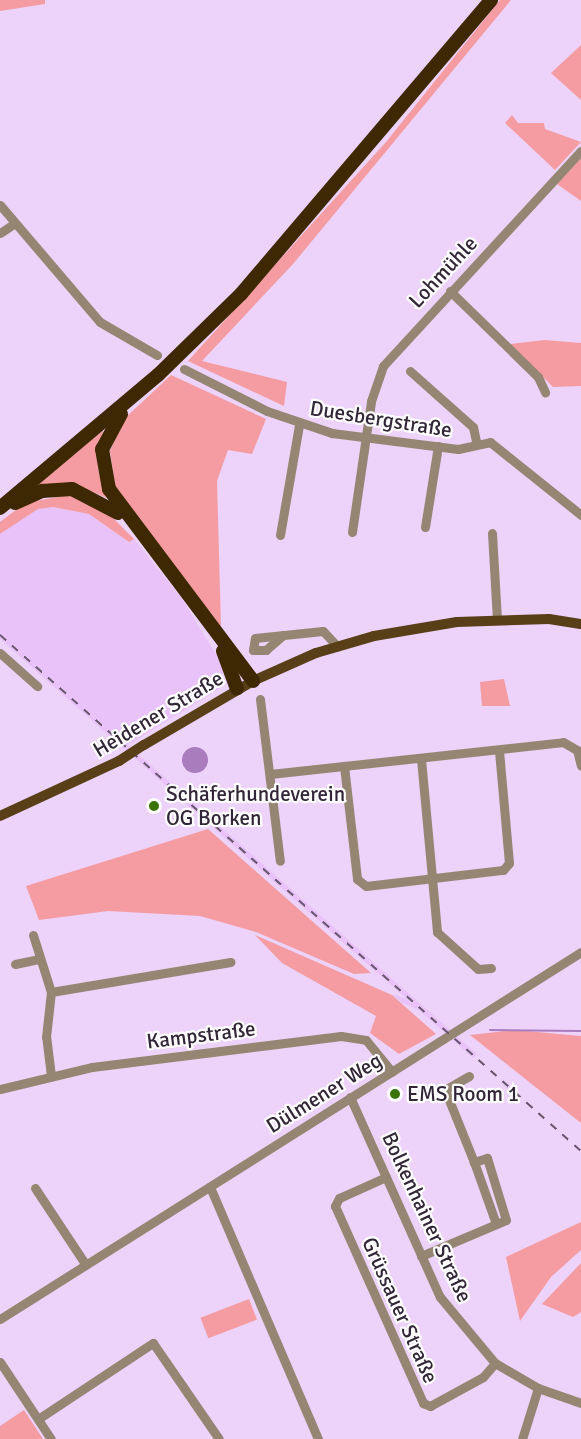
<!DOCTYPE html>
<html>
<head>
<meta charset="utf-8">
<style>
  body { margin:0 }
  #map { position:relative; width:581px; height:1439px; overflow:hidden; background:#edd2f9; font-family:Signika,sans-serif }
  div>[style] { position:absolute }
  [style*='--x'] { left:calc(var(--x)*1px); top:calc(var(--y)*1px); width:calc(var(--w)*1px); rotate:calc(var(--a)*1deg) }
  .built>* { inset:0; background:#e8c2f9 }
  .green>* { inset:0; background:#f49ca2; transform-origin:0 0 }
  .water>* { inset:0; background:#a97cbd }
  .round { border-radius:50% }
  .stream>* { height:2px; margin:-1px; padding:0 1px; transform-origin:1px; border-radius:1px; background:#a97cbd }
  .minor>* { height:9px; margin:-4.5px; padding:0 4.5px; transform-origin:4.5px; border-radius:4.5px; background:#948672 }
  .major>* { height:10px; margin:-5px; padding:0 5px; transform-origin:5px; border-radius:5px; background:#583f18 }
  .highway>* { height:14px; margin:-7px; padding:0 7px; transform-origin:7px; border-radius:7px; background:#3e2802 }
  .rail>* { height:2px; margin-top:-1px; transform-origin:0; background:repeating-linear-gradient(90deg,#66556c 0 8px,transparent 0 16px) }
  .major-bridge>* { height:10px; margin:-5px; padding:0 5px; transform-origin:5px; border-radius:5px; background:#583f18 }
  .dots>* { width:16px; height:16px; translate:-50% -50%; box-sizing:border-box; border:3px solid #fefefe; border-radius:50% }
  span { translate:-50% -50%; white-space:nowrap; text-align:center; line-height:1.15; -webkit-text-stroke:4.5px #fefefe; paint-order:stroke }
  .street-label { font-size:21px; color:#322537 }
  .poi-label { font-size:21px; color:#322537 }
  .left { translate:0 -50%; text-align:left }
</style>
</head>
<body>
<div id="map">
  <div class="built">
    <div style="clip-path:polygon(52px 507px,89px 514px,129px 542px,134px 539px,182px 599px,223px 666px,222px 687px,128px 745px,477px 1054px,473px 1058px,419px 1010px,401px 1002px,392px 994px,408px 1000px,0 639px,0 534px,38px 508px)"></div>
  </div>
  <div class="green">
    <div style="clip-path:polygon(0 0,45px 0,45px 4px,0 11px)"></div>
    <div style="clip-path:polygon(500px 0,511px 0,293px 264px,202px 361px,287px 382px,284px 406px,188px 361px,386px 142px)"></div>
    <div style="clip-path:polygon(581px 45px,581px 100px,551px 73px)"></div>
    <div style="clip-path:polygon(512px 115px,518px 123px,544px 123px,545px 129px,581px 142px,555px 170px,505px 123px)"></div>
    <div style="clip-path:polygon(581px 158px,581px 201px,557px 184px)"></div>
    <div style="clip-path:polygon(545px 340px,581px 343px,581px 386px,553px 387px,510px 344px)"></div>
    <div style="clip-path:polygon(171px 375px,266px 419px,252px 454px,228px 450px,217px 481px,221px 627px,116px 492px,110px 451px,124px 419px)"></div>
    <div style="clip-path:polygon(103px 430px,98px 468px,107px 498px,83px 488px,35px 487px)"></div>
    <div style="clip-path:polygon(74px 494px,100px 505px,134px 539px,129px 542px,89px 514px,53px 507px,38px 509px,0 534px,0 522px,25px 503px)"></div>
    <div style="clip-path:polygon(504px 679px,510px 706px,482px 706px,480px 682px)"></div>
    <div style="clip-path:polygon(208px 829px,371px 973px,354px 974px,256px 932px,200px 916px,108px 911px,39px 920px,26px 886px)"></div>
    <div style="clip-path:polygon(255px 935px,392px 995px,436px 1034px,399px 1054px,370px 1033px,376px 1016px,282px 963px)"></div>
    <div style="clip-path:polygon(515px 1030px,581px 1036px,581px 1123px,470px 1035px)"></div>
    <div style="clip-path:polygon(581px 1222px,581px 1250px,551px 1277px,520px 1321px,506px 1257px)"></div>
    <div style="clip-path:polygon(581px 1263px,581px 1312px,573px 1317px,542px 1304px)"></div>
    <div style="left:249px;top:1299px;width:22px;height:52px;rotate:69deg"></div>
    <div style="clip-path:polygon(24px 1410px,43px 1439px,0 1439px,0 1426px)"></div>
  </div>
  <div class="water">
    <div class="round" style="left:182px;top:747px;width:26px;height:26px"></div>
  </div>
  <div class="stream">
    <div style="--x:490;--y:1030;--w:91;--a:0.6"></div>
  </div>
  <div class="minor">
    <div style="--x:0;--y:205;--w:154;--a:49.5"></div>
    <div style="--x:100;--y:322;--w:66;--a:30.1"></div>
    <div style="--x:0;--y:233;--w:18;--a:-34"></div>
    <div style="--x:450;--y:291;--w:123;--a:44.3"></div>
    <div style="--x:538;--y:377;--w:17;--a:65"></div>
    <div style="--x:184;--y:369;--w:93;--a:26.8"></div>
    <div style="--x:267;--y:411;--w:69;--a:18.7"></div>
    <div style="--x:332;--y:433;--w:127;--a:7.2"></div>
    <div style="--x:458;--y:449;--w:33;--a:-12"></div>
    <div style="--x:490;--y:442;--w:117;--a:38.7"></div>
    <div style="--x:410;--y:371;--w:84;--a:41.6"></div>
    <div style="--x:473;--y:427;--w:14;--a:78"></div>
    <div style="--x:425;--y:527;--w:82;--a:-80.9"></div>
    <div style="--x:352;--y:532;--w:132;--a:-81.7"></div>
    <div style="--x:371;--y:401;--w:37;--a:-71"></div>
    <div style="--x:383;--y:366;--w:292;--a:-47.4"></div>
    <div style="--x:492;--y:533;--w:87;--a:86.7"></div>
    <div style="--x:280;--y:535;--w:112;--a:-80.2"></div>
    <div style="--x:283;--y:635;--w:23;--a:139"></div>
    <div style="--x:266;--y:650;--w:13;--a:180"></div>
    <div style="--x:253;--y:650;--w:12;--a:-81"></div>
    <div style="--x:255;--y:638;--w:68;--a:-5.9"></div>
    <div style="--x:323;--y:631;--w:21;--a:47"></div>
    <div style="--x:0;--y:653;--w:50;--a:41.7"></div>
    <div style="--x:260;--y:699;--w:163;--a:83"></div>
    <div style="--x:421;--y:759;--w:174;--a:84.7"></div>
    <div style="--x:437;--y:932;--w:55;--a:42.1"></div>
    <div style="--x:478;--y:969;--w:13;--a:-4"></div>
    <div style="--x:344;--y:766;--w:114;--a:83.4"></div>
    <div style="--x:357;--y:879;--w:11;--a:38"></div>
    <div style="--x:366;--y:886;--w:138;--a:-6.7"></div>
    <div style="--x:503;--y:870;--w:9;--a:-49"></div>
    <div style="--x:509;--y:863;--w:113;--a:-95.1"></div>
    <div style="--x:270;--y:774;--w:295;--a:-6.2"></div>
    <div style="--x:563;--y:742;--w:16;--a:30"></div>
    <div style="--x:577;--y:750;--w:16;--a:76"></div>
    <div style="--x:33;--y:935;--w:60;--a:72.5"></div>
    <div style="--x:15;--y:964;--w:25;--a:-12"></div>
    <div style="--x:51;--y:1076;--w:39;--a:-97"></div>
    <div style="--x:46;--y:1037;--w:45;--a:-83.7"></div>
    <div style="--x:51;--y:992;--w:182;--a:-9.5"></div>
    <div style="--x:469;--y:1076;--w:28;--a:150"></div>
    <div style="--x:445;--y:1090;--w:78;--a:68.1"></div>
    <div style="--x:0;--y:1089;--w:95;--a:-13.4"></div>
    <div style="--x:92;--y:1067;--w:251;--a:-7.1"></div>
    <div style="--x:341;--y:1036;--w:25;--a:9"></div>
    <div style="--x:366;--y:1040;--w:41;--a:50.9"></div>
    <div style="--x:350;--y:1097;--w:219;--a:65.8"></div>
    <div style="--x:440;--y:1297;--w:86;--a:50.2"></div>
    <div style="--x:495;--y:1363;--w:50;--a:30.2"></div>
    <div style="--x:538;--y:1388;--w:53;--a:107.4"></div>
    <div style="--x:386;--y:1177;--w:51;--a:155.9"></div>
    <div style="--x:339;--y:1198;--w:9;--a:117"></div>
    <div style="--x:335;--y:1206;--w:216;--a:65.9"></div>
    <div style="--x:423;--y:1403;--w:8;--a:23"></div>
    <div style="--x:430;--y:1406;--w:60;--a:-28.7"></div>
    <div style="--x:483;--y:1377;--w:18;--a:-49"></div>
    <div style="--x:210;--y:1187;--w:274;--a:66.8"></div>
    <div style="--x:35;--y:1188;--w:92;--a:56.5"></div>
    <div style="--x:421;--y:1256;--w:92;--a:-23"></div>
    <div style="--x:506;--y:1220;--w:65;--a:-107"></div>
    <div style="--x:487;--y:1158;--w:14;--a:163"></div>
    <div style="--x:474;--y:1162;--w:63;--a:70.4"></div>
    <div style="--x:0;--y:1319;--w:687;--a:-32.28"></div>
    <div style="--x:0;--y:1362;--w:92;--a:56.5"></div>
    <div style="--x:538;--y:1388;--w:46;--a:19.2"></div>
    <div style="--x:38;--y:1419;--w:138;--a:-33.5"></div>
    <div style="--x:153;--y:1343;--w:116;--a:55.5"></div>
  </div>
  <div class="major">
    <div style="--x:144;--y:745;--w:126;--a:-30.4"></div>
    <div style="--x:253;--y:681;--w:69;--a:-24"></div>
    <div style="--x:316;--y:653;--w:60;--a:-16.3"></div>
    <div style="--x:374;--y:636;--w:84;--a:-9.6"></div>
    <div style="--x:457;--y:622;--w:92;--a:-1.9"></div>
    <div style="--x:549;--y:619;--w:32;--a:9"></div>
    <div style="--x:0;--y:816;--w:131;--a:-24.8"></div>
  </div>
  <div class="highway">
    <div style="--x:121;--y:414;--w:40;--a:118"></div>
    <div style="--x:102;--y:449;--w:41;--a:80.1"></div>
    <div style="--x:109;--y:489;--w:240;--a:53.1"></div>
    <div style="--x:15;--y:503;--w:30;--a:-24"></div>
    <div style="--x:42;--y:491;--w:30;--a:-4"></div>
    <div style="--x:72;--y:489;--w:52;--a:27.6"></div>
    <div style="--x:0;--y:508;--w:207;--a:-40.1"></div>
    <div style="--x:158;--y:375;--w:116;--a:-44.3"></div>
    <div style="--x:241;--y:294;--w:386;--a:-49.6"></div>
    <div style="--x:223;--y:651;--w:40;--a:69.8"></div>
  </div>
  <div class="rail">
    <div style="--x:0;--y:635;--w:777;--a:41.61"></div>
  </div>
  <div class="major-bridge">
    <div style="--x:119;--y:761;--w:30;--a:-33"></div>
  </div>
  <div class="dots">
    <div style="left:154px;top:806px;background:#397305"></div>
    <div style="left:395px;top:1094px;background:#397305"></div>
  </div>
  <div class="street-label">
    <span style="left:443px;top:272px;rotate:-47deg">Lohmühle</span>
    <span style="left:381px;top:419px;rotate:9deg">Duesbergstraße</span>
    <span style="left:158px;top:714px;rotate:-31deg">Heidener Straße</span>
    <span style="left:201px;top:1035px;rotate:-7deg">Kampstraße</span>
    <span style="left:324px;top:1093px;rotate:-32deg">Dülmener Weg</span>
    <span style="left:427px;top:1217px;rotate:65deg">Bolkenhainer Straße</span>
    <span style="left:400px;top:1310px;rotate:66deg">Grüssauer Straße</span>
  </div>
  <div class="poi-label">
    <span class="left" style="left:166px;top:806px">Schäferhundeverein<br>OG Borken</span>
    <span class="left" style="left:407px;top:1094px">EMS Room 1</span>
  </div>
</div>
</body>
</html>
